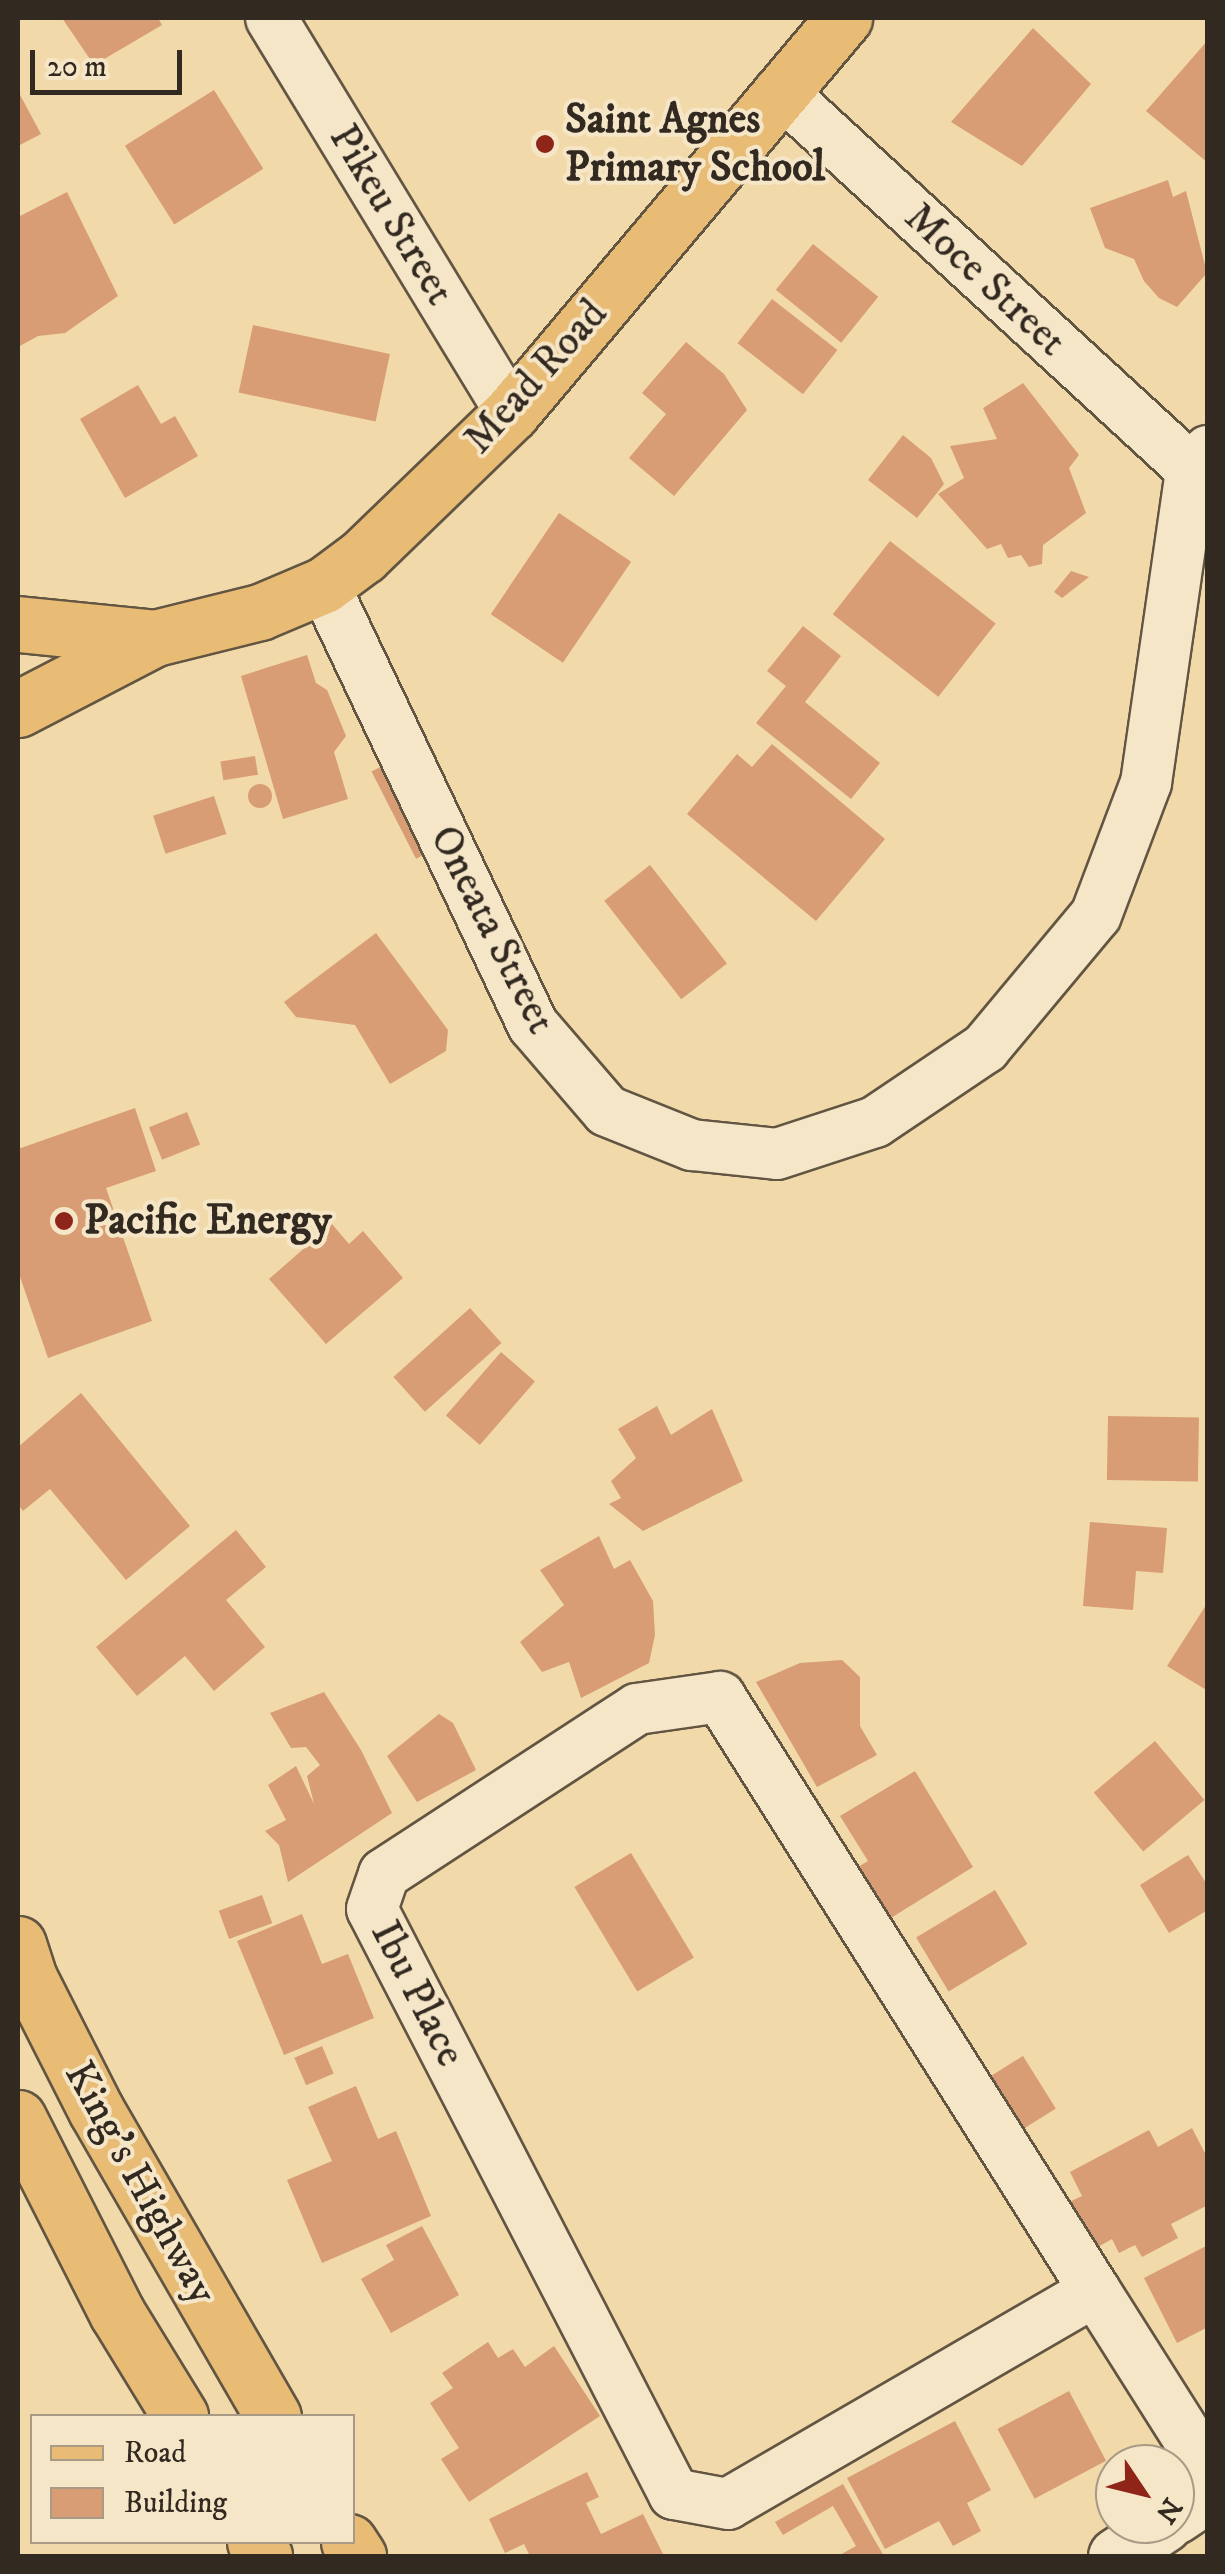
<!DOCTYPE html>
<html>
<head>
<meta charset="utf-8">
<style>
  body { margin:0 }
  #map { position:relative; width:1225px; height:2574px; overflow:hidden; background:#f1d9aa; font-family:"IM FELL DW Pica",serif }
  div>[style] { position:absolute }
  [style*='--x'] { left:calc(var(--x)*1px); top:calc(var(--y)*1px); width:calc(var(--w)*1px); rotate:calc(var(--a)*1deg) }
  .building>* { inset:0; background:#d89d75; transform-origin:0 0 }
  .round { border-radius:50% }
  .roads { filter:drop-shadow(2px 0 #625542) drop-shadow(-2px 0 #625542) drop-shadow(0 2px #625542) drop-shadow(0 -2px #625542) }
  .street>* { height:50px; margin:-25px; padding:0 25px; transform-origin:25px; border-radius:25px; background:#f6e6c8 }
  .secondary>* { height:55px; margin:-27.5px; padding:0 27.5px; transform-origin:27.5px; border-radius:27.5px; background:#f6e6c8 }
  .primary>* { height:55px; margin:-27.5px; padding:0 27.5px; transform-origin:27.5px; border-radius:27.5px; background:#e8bc75 }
  .highway>* { height:55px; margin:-27.5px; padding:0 27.5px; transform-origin:27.5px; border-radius:27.5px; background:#e8bc75 }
  .dots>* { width:28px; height:28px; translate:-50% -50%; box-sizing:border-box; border:5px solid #f6e6c8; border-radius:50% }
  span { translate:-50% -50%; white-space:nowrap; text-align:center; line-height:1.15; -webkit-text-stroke:8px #f6e6c8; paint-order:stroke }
  .poi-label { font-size:42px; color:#322920; font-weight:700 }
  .left { translate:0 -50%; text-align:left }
  .street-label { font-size:42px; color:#322920 }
  .frame { position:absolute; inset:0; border:20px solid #322920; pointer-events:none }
  .legend { position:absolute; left:30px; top:2414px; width:325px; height:130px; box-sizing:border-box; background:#f6e6c8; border:2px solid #a89a85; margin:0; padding:12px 18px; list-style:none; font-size:30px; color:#322920 }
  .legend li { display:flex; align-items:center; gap:20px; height:50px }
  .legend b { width:50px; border:2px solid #a89a85 }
  .north { position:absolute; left:1095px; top:2444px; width:100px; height:100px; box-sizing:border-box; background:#f6e6c8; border:2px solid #a89a85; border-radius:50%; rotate:125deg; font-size:28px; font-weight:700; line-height:40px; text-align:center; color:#322920 }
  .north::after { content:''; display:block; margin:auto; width:35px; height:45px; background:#8f2418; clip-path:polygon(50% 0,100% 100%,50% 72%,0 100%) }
  .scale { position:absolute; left:30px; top:50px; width:152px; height:45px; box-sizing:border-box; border:5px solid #322920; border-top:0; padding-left:12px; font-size:30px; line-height:35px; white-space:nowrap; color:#322920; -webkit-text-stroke:8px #f6e6c8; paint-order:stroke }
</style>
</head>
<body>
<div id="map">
  <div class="building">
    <div style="clip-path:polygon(62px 18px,158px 18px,162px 25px,94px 65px)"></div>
    <div style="clip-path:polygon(1033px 28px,1091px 84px,1022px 166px,951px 122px)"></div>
    <div style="clip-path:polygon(1208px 40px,1208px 163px,1146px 111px)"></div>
    <div style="left:214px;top:90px;width:93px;height:105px;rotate:58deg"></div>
    <div style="clip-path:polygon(18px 91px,41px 134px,18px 146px)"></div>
    <div style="clip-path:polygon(1168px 180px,1173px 197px,1186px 191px,1207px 273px,1177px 307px,1159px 298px,1144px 281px,1134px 259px,1105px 248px,1090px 208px)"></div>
    <div style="clip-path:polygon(67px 192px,118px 296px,65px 333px,38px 336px,18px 347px,18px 217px)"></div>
    <div style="left:813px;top:244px;width:84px;height:59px;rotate:39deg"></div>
    <div style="left:772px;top:299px;width:83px;height:56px;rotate:38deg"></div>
    <div style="left:253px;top:325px;width:140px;height:69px;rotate:12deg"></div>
    <div style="clip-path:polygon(686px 342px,724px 374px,747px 410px,674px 496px,629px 458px,666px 414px,642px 393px)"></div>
    <div style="clip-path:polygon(1023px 383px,1079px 455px,1069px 468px,1086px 513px,1043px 545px,1042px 564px,1029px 567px,1021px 555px,1008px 558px,1001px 544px,987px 549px,938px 494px,964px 478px,950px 446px,997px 439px,983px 408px)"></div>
    <div style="clip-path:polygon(138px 385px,161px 424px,175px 416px,198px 456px,125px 498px,80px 419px)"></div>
    <div style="clip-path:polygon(903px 435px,931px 458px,944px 484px,917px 518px,868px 480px)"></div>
    <div style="left:559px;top:513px;width:87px;height:122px;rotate:34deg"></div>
    <div style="left:890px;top:541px;width:134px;height:93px;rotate:38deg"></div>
    <div style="clip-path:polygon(1071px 571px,1089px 577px,1062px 598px,1054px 592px)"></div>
    <div style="clip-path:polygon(803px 626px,841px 656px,805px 702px,880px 763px,851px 799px,756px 723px,786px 686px,767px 671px)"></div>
    <div style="clip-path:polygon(307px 655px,316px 683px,327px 690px,346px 736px,334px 752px,348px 799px,283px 819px,241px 676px)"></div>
    <div style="clip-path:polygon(772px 744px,885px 839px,816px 921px,687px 814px,737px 754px,752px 767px)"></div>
    <div style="left:255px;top:756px;width:19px;height:35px;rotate:81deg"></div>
    <div style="left:392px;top:761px;width:98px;height:23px;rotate:63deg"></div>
    <div class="round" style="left:248px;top:784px;width:24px;height:24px"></div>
    <div style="left:214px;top:796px;width:40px;height:64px;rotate:72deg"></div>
    <div style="left:650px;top:865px;width:125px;height:58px;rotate:52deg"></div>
    <div style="clip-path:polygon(376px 933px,448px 1030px,446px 1051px,390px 1084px,355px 1025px,296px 1017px,284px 1002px)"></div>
    <div style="clip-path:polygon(135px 1108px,156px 1171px,106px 1188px,152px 1321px,48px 1358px,18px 1271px,18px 1149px)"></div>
    <div style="left:187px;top:1112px;width:35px;height:41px;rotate:68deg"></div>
    <div style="clip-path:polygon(332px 1224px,349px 1244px,363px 1231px,403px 1278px,326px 1344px,269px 1279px)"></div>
    <div style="left:470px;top:1308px;width:47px;height:103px;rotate:48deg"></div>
    <div style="left:501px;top:1352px;width:45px;height:84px;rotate:41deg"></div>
    <div style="clip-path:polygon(81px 1393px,190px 1526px,126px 1580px,50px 1489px,23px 1511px,18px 1504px,18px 1447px)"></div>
    <div style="clip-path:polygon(657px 1406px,671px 1435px,712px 1409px,743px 1481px,643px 1531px,609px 1504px,621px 1498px,611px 1481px,636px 1458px,618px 1429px)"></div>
    <div style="left:1108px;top:1416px;width:91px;height:64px;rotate:1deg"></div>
    <div style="clip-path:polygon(1090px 1522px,1167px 1528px,1163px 1573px,1136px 1571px,1133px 1610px,1083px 1606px)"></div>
    <div style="clip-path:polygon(236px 1530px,266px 1567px,226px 1600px,265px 1647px,214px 1691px,185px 1656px,137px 1696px,96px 1647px)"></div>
    <div style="clip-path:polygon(599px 1536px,614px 1569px,630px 1560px,653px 1601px,655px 1635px,649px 1663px,581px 1698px,569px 1662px,542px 1672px,520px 1642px,564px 1605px,540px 1570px)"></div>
    <div style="clip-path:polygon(1208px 1602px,1208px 1691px,1167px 1666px)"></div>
    <div style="clip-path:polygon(842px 1660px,860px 1677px,860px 1726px,877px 1755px,817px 1787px,756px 1682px,800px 1663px)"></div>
    <div style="clip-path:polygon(324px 1692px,361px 1750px,392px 1813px,288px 1882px,279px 1845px,265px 1831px,286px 1820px,268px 1785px,296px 1766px,314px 1804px,307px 1776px,320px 1765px,306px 1747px,291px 1748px,270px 1713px)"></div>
    <div style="clip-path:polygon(439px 1714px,453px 1723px,476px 1770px,417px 1802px,387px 1756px)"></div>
    <div style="left:1155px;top:1741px;width:77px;height:80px;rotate:50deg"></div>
    <div style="clip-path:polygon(915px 1771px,973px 1867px,878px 1926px,846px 1874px,868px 1861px,840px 1816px)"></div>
    <div style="left:631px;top:1853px;width:122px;height:66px;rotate:59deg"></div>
    <div style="clip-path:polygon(1188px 1855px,1208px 1886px,1208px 1910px,1169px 1933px,1140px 1885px)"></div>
    <div style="left:995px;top:1890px;width:63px;height:92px;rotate:59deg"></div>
    <div style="left:262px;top:1895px;width:30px;height:46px;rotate:70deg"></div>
    <div style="clip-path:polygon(302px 1914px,322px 1964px,348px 1954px,374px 2018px,284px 2055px,237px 1941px)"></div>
    <div style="left:322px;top:2046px;width:30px;height:30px;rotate:67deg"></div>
    <div style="left:1023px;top:2056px;width:62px;height:54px;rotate:58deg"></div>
    <div style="clip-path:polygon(356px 2086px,378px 2139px,396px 2131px,431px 2216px,322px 2263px,287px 2180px,332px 2161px,308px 2107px)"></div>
    <div style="clip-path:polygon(1192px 2128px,1208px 2159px,1208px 2205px,1171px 2224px,1178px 2238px,1142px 2257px,1135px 2245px,1119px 2253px,1112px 2239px,1089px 2252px,1063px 2205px,1082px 2196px,1070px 2172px,1149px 2130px,1158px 2147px)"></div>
    <div style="clip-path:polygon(422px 2226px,459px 2295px,391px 2333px,361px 2279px,394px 2260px,386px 2245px)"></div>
    <div style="clip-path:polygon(1208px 2245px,1208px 2327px,1177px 2343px,1144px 2278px)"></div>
    <div style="clip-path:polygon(488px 2342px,498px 2358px,513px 2349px,525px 2367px,554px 2346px,600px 2416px,469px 2502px,441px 2459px,459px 2448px,430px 2403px,453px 2388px,442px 2373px)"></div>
    <div style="left:1069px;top:2391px;width:79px;height:81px;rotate:62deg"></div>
    <div style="clip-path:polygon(955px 2421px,991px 2490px,967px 2503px,981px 2531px,953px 2546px,939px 2521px,885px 2549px,847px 2478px)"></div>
    <div style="clip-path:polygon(587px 2472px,599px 2497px,586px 2503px,601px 2534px,643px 2514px,664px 2556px,530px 2556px,524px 2544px,505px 2553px,489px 2519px)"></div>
    <div style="clip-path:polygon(843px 2484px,874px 2539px,884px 2556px,838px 2556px,856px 2546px,833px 2506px,783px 2535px,775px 2522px)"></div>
  </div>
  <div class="roads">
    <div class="street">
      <div style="--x:271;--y:18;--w:462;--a:58.7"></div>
      <div style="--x:780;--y:91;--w:558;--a:42.6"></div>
      <div style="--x:324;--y:585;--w:487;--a:64.6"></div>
      <div style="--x:533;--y:1025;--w:113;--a:49.3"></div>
      <div style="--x:607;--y:1111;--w:92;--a:21.8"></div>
      <div style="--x:692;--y:1145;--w:85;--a:6"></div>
      <div style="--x:777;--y:1154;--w:103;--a:-18.1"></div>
      <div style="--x:875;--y:1122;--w:133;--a:-33.9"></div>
      <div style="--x:985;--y:1048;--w:173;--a:-50.2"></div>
      <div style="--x:1096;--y:915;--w:141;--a:-69.3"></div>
      <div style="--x:1146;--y:783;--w:317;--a:-81.8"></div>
      <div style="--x:1191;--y:469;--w:25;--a:-47"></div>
      <div style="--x:1095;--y:2291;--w:424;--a:149.9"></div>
      <div style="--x:728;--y:2504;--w:55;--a:-169.5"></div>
      <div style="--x:674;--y:2494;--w:658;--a:-117.3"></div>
      <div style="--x:372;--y:1909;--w:37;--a:-71"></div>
      <div style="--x:384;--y:1874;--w:302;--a:-33.1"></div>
      <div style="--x:637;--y:1709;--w:84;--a:-8.2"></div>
      <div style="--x:720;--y:1697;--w:702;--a:57.74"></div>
      <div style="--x:1095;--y:2291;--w:212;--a:57.7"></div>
    </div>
    <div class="secondary">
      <div style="--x:1175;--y:2516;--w:40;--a:-34"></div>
      <div style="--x:1116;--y:2556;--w:58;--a:-33.7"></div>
    </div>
    <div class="primary">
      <div style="--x:18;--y:624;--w:138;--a:5.8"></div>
      <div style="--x:18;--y:709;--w:154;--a:-27.4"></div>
      <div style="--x:155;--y:638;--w:108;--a:-13.9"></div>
      <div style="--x:260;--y:612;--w:69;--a:-22.9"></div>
      <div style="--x:324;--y:585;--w:49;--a:-36.6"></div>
      <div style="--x:363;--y:556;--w:206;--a:-44"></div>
      <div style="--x:511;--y:413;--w:517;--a:-49.87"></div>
    </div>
    <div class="highway">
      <div style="--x:18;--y:1944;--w:38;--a:72"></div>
      <div style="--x:30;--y:1980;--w:146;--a:63.1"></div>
      <div style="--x:96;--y:2110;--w:354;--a:60"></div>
      <div style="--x:18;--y:2118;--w:219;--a:63.1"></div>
      <div style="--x:117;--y:2313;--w:121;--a:58.5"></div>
      <div style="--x:255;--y:2542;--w:17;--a:57"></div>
      <div style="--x:349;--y:2542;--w:17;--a:57"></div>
    </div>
  </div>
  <div class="dots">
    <div style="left:545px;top:144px;background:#8f2418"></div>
    <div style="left:64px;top:1221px;background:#8f2418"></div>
  </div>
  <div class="poi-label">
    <span class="left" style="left:565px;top:144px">Saint Agnes<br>Primary School</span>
    <span class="left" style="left:84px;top:1221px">Pacific Energy</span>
  </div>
  <div class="street-label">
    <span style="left:391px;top:215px;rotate:59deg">Pikeu Street</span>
    <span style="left:985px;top:280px;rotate:43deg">Moce Street</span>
    <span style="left:536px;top:377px;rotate:-48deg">Mead Road</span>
    <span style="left:492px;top:930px;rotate:63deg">Oneata Street</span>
    <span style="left:417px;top:1994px;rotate:63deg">Ibu Place</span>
    <span style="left:140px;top:2183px;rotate:61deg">King's Highway</span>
  </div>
  <div class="frame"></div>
  <ul class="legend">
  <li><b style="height:12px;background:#e8bc75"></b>Road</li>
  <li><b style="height:28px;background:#d89d75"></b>Building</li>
  </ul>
  <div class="north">N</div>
  <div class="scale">20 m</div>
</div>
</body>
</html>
